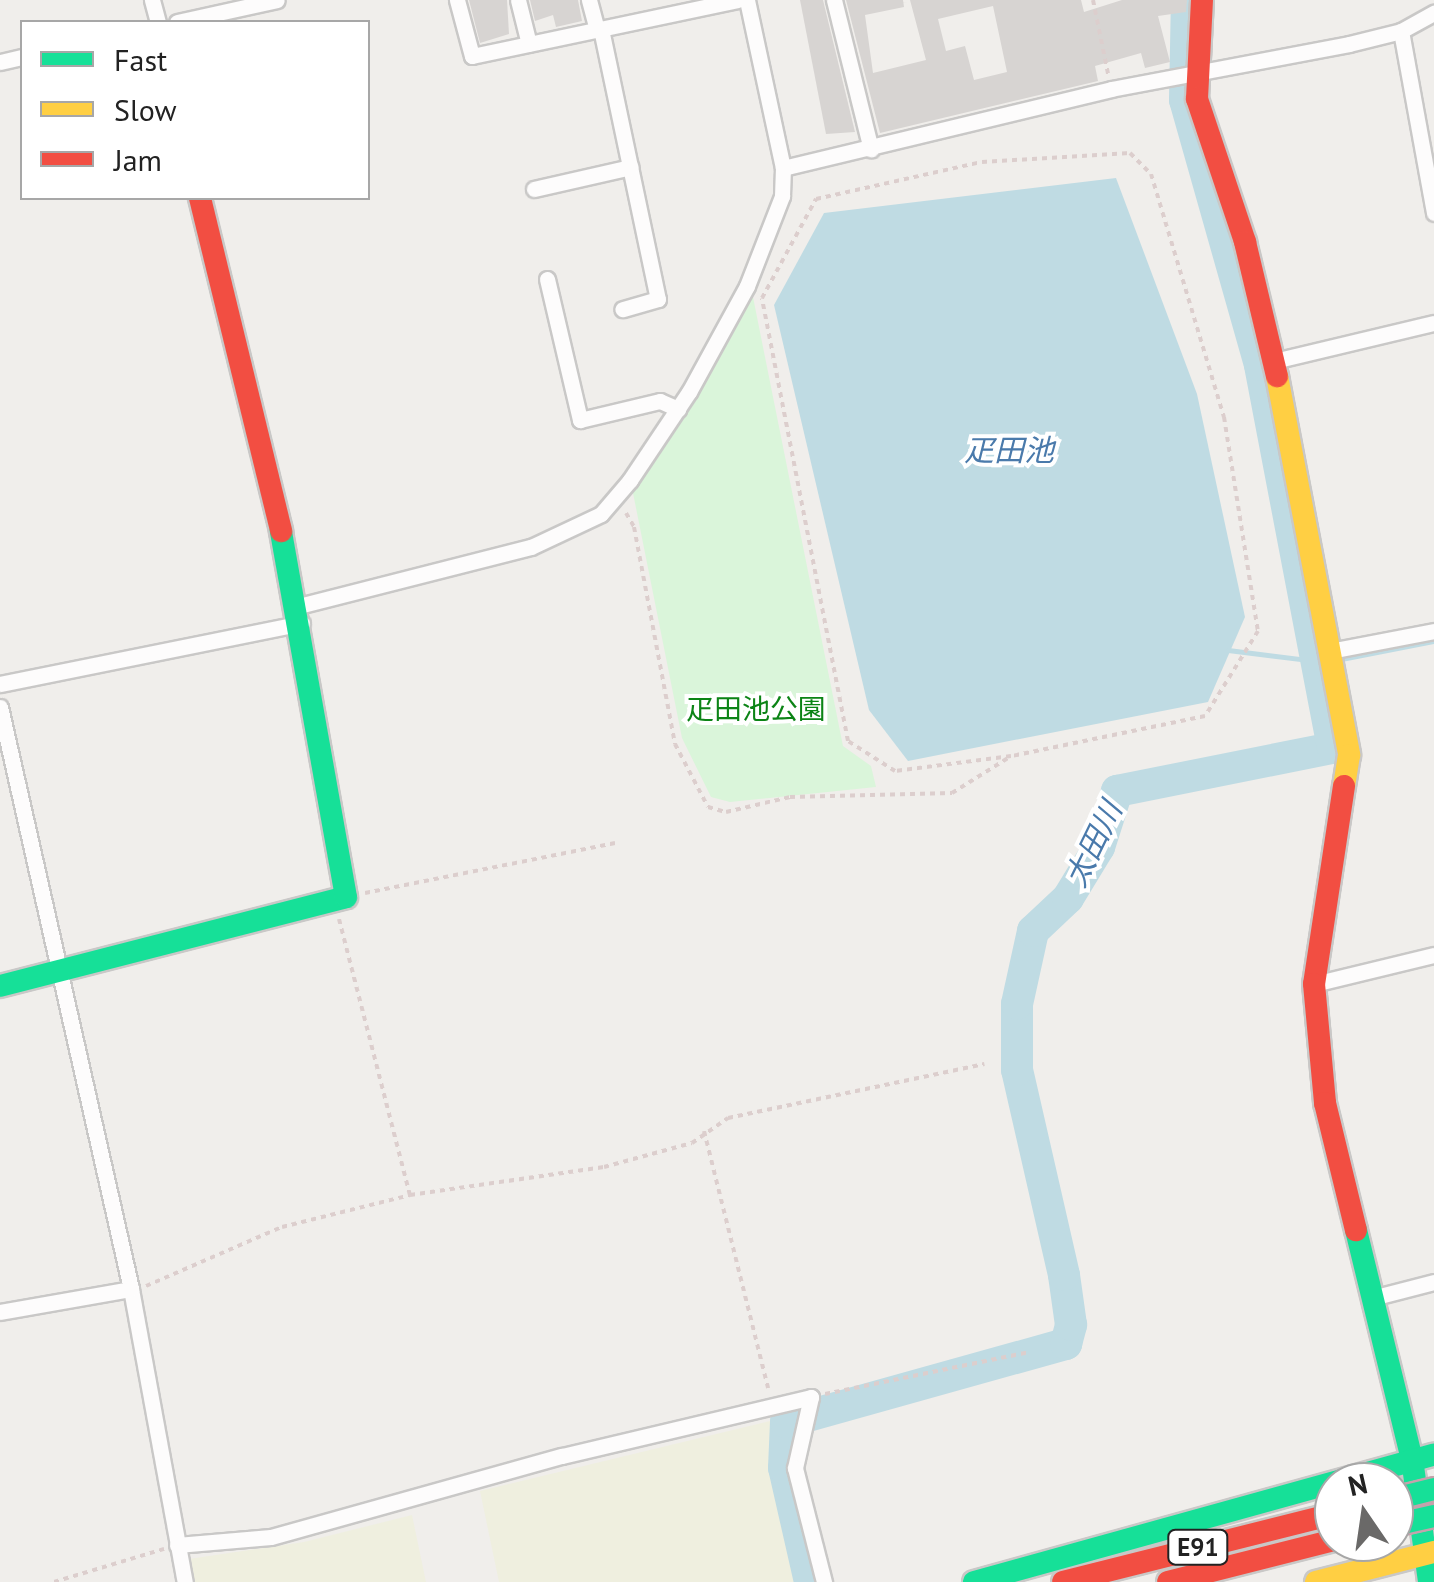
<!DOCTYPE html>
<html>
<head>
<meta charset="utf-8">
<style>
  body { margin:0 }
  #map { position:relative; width:1434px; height:1582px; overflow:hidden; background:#f0eeeb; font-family:"PT Sans","Noto Sans JP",sans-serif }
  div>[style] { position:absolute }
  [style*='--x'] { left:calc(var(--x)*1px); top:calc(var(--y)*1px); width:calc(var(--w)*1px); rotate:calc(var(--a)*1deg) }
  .farmland>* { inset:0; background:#efefdf }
  .park>* { inset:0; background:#daf5da }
  .water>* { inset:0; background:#bfdbe3 }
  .stream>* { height:5px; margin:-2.5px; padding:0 2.5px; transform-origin:2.5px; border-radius:2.5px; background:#bfdbe3 }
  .river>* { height:32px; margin:-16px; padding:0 16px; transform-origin:16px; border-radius:16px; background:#bfdbe3 }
  .building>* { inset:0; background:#d7d4d2 }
  .path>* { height:4px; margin-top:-2px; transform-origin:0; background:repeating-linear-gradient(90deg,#dccecd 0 5px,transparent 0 10px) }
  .roads { filter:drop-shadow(2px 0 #c9c8c7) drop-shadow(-2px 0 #c9c8c7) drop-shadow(0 2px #c9c8c7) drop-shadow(0 -2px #c9c8c7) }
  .street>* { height:15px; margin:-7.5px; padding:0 7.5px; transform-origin:7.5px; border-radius:7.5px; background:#fdfcfc }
  .fast>* { height:22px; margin:-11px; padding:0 11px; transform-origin:11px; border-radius:11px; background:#16e098 }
  .slow>* { height:22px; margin:-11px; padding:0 11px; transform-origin:11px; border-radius:11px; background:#ffcf43 }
  .jam>* { height:22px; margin:-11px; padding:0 11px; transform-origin:11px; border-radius:11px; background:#f24e42 }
  .bridges { filter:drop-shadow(2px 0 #c5a2ac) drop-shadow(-2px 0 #c5a2ac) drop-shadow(0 2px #c5a2ac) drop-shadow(0 -2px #c5a2ac) }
  .fast-bridge>* { height:22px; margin:-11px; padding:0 11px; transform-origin:11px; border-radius:11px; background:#16e098 }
  span { translate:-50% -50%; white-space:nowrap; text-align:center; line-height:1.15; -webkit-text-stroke:8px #fff; paint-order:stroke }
  .shield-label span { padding:2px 8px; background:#fff; border:2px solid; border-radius:8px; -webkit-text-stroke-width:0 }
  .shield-label { font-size:25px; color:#222; font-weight:700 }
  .park-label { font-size:28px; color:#0c8416 }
  .water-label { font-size:30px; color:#4a7aab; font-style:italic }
  .legend { position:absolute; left:20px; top:20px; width:350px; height:180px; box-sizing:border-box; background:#fff; border:2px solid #a7a7a7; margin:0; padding:12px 18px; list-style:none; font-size:30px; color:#222 }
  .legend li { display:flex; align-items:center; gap:20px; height:50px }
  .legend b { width:50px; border:2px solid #a7a7a7 }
  .north { position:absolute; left:1314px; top:1462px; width:100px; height:100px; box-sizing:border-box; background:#fff; border:2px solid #a7a7a7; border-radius:50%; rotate:347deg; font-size:28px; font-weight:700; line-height:40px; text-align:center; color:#222 }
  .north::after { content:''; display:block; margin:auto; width:35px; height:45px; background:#6a6968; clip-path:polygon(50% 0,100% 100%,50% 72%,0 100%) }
</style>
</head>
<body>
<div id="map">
  <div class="farmland">
    <div style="clip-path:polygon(770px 1421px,772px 1474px,794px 1582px,499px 1582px,480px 1491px)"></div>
    <div style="clip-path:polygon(412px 1515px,426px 1582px,194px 1582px,189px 1559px,304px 1542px)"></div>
  </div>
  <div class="park">
    <div style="clip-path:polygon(753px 297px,843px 746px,871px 766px,876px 787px,730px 802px,711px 797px,682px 738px,632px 488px)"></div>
  </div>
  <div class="water">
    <div style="clip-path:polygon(1116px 178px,1197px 394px,1245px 617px,1208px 702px,908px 761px,869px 710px,774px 305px,824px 213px)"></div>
  </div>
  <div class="stream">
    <div style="--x:1228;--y:650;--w:98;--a:7.1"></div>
    <div style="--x:1336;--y:660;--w:100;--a:-11"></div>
  </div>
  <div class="river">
    <div style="--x:810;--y:1582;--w:117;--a:-102.8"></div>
    <div style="--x:784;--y:1468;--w:46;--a:-87.5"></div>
    <div style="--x:786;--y:1422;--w:291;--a:-15.6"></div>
    <div style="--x:1066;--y:1344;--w:20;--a:-75"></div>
    <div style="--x:1071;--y:1325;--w:50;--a:-98"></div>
    <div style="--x:1064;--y:1275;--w:210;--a:-102.9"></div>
    <div style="--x:1017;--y:1070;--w:66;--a:-90"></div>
    <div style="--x:1017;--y:1004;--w:75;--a:-77.6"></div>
    <div style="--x:1033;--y:931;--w:48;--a:-43.3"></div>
    <div style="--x:1068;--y:898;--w:60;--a:-58.7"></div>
    <div style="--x:1099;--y:847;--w:59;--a:-72.2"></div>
    <div style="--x:1117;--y:791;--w:220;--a:-11.3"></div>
    <div style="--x:1333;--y:748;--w:390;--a:-100.8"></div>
    <div style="--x:1260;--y:365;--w:275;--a:-105.8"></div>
    <div style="--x:1185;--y:100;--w:100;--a:-88.9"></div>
  </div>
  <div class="building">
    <div style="clip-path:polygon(469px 0,507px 0,509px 34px,480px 43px)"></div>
    <div style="clip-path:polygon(530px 0,578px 0,582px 21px,556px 27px,553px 15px,535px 21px)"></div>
    <div style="clip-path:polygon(800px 0,823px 0,855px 132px,826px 134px)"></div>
    <div style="clip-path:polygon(evenodd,846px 0,903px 0,904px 7px,865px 15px,873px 73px,926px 60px,910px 0,1081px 0,1084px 12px,1122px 0,1187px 0,1186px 12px,1158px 16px,1170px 62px,1145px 68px,1141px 53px,1095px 66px,1098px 81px,880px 133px,846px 0,993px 6px,1007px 72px,974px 80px,965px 46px,946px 51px,938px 19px,993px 6px)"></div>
  </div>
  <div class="path">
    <div style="--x:1093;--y:0;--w:76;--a:78.5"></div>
    <div style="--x:1130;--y:153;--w:30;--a:45"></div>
    <div style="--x:1151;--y:174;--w:254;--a:73.3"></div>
    <div style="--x:1224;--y:417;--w:217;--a:81"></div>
    <div style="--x:1258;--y:631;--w:100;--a:121.9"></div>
    <div style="--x:1205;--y:716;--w:198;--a:168.3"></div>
    <div style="--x:1011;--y:756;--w:117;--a:172.6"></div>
    <div style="--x:895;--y:771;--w:56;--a:-147.4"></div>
    <div style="--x:848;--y:741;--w:451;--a:-101"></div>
    <div style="--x:762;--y:298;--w:113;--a:-61.4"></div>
    <div style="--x:816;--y:199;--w:170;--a:-12.6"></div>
    <div style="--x:982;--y:162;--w:148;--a:-3.5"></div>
    <div style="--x:626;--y:513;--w:16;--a:60"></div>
    <div style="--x:634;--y:527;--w:221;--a:79.3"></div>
    <div style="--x:675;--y:744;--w:71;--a:62.4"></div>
    <div style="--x:708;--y:807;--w:19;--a:16"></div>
    <div style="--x:726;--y:812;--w:66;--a:-13.2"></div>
    <div style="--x:790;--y:797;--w:162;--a:-1.4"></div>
    <div style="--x:952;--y:793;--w:66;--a:-32"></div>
    <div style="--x:365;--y:893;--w:255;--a:-11.3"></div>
    <div style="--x:339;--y:919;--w:285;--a:75.6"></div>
    <div style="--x:704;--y:1131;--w:265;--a:76"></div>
    <div style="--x:146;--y:1286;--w:148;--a:-23.5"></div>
    <div style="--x:282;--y:1227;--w:132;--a:-14"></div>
    <div style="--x:410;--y:1195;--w:196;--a:-8.2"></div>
    <div style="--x:604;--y:1167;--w:91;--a:-15.3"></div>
    <div style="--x:692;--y:1143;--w:44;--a:-34.8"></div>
    <div style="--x:728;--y:1118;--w:262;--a:-11.9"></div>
    <div style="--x:825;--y:1394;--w:208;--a:-11.6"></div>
    <div style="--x:54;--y:1582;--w:115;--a:-16.7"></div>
  </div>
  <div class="roads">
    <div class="street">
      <div style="--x:152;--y:0;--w:23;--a:75"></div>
      <div style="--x:457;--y:0;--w:58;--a:75"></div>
      <div style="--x:472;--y:56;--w:271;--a:-11.9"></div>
      <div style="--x:518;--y:0;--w:45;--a:76"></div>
      <div style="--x:589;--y:0;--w:31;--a:75"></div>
      <div style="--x:834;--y:0;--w:154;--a:76.1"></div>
      <div style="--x:177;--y:22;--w:102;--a:-12.4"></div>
      <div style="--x:601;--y:29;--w:276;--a:78.1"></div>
      <div style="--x:658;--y:299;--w:37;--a:164"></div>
      <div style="--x:1401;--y:31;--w:185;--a:79.7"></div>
      <div style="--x:0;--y:62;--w:23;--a:-13"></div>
      <div style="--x:783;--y:168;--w:337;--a:-13.5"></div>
      <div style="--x:1111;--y:89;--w:242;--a:-10.7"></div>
      <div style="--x:1349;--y:44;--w:54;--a:-14"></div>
      <div style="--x:1401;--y:31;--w:38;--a:-29"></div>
      <div style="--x:534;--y:189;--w:99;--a:-12.8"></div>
      <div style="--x:547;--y:279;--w:145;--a:76.8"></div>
      <div style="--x:580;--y:420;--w:82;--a:-13.4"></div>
      <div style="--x:660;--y:401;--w:20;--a:24"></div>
      <div style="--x:1274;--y:361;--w:164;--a:-13.4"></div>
      <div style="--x:299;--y:606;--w:239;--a:-14.3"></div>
      <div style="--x:531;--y:547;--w:77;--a:-25.2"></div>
      <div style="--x:601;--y:514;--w:45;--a:-49.5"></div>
      <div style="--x:630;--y:480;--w:106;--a:-56.2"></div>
      <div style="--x:689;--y:392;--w:121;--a:-61.3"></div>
      <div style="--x:747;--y:286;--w:97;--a:-68.7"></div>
      <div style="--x:782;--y:196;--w:28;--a:-88"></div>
      <div style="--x:783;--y:168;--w:172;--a:-102.1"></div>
      <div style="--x:1330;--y:651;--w:106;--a:-10.9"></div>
      <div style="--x:0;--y:684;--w:308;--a:-11.4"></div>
      <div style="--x:0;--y:707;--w:597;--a:77.31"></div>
      <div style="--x:131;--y:1289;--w:298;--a:79.6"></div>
      <div style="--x:1314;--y:984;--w:123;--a:-13.6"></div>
      <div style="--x:1372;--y:1298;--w:64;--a:-14.5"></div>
      <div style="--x:0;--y:1312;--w:133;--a:-10"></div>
      <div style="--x:177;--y:1545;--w:94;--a:-4.9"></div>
      <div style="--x:271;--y:1537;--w:302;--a:-15.6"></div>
      <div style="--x:562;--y:1456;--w:256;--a:-13.3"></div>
      <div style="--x:811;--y:1397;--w:73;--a:102.7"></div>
      <div style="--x:795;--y:1468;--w:118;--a:75.7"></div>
    </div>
    <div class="fast">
      <div style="--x:0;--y:986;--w:357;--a:-14.4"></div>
      <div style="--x:346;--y:897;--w:372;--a:-100.1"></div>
      <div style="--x:1356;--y:1230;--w:236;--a:76.3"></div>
      <div style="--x:1412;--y:1459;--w:124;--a:82.1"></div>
      <div style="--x:974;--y:1582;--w:477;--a:-15.5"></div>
    </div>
    <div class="slow">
      <div style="--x:1277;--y:376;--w:386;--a:79.2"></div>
      <div style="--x:1349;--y:755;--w:31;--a:99"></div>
      <div style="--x:1316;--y:1582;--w:122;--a:-14.3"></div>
    </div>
    <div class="jam">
      <div style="--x:1202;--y:0;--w:99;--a:92.9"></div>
      <div style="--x:1197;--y:99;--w:151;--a:71.4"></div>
      <div style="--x:1245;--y:242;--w:138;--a:76.6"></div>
      <div style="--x:200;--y:198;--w:343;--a:76.3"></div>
      <div style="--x:1344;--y:786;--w:200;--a:98.6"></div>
      <div style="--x:1314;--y:984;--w:120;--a:84.7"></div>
      <div style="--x:1325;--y:1103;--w:131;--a:76.3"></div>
      <div style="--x:1063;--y:1582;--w:279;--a:-14.1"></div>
      <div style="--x:1168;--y:1582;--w:171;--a:-14.2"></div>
    </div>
  </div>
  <div class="bridges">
    <div class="fast-bridge">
      <div style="--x:1394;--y:1499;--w:41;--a:-14"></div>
      <div style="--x:1394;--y:1525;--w:41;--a:-12.7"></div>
    </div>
  </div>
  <div class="shield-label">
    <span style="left:1198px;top:1547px">E91</span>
  </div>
  <div class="park-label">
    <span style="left:756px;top:709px">疋田池公園</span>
  </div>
  <div class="water-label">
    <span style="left:1009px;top:450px">疋田池</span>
    <span style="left:1093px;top:844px;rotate:-64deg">太田川</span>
  </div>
  <ul class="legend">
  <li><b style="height:12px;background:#16e098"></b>Fast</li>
  <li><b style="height:12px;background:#ffcf43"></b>Slow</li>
  <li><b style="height:12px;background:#f24e42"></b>Jam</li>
  </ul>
  <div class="north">N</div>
</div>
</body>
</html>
